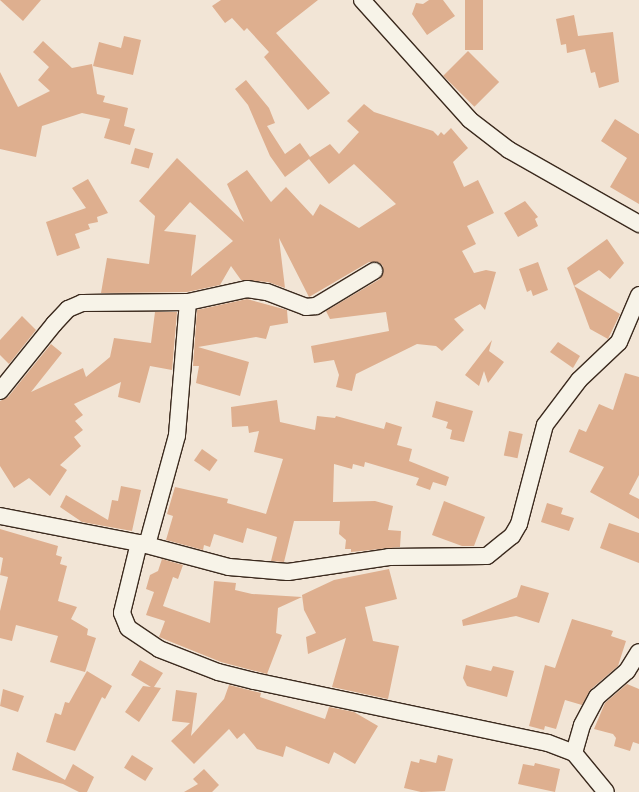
<!DOCTYPE html>
<html>
<head>
<meta charset="utf-8">
<style>
  body { margin:0 }
  #map { position:relative; width:639px; height:792px; overflow:hidden; background:#f2e5d6; font-family:"Architects Daughter",sans-serif }
  div>[style] { position:absolute }
  [style*='--x'] { left:calc(var(--x)*1px); top:calc(var(--y)*1px); width:calc(var(--w)*1px); rotate:calc(var(--a)*1deg) }
  .building>* { inset:0; background:#deaf8f; transform-origin:0 0 }
  .roads { filter:drop-shadow(1px 0 #3b2a1e) drop-shadow(-1px 0 #3b2a1e) drop-shadow(0 1px #3b2a1e) drop-shadow(0 -1px #3b2a1e) }
  .minor>* { height:16px; margin:-8px; padding:0 8px; transform-origin:8px; border-radius:8px; background:#f7f3e8 }
  span { translate:-50% -50%; white-space:nowrap; text-align:center; line-height:1.15; -webkit-text-stroke:5px #f7f3e8; paint-order:stroke }
</style>
</head>
<body>
<div id="map">
  <div class="building">
    <div style="clip-path:polygon(0 0,41px 0,23px 21px)"></div>
    <div style="clip-path:polygon(221px 0,318px 0,276px 33px,330px 93px,308px 110px,264px 57px,269px 52px,247px 28px,244px 31px,232px 18px,225px 23px,212px 6px)"></div>
    <div style="clip-path:polygon(429px 0,443px 0,455px 16px,427px 35px,412px 14px,416px 3px,423px 4px)"></div>
    <div style="left:465px;top:0;width:18px;height:50px"></div>
    <div style="clip-path:polygon(574px 15px,578px 36px,613px 32px,619px 82px,599px 88px,595px 72px,591px 73px,585px 49px,567px 53px,566px 44px,561px 45px,556px 19px)"></div>
    <div style="clip-path:polygon(124px 36px,141px 40px,133px 75px,93px 66px,99px 42px,121px 48px)"></div>
    <div style="clip-path:polygon(43px 41px,72px 68px,92px 64px,97px 94px,105px 96px,103px 102px,128px 108px,124px 126px,135px 129px,130px 145px,104px 138px,110px 119px,82px 113px,42px 126px,36px 157px,0 149px,0 72px,18px 107px,50px 91px,38px 80px,49px 67px,33px 52px)"></div>
    <div style="left:468px;top:51px;width:44px;height:35px;rotate:45deg"></div>
    <div style="clip-path:polygon(evenodd,246px 80px,269px 108px,275px 123px,267px 126px,285px 154px,300px 143px,310px 157px,330px 144px,339px 154px,359px 132px,347px 121px,364px 104px,374px 112px,433px 131px,438px 136px,441px 132px,444px 135px,451px 128px,468px 148px,453px 162px,464px 187px,478px 180px,494px 213px,467px 226px,476px 244px,462px 251px,474px 273px,486px 270px,496px 272px,485px 310px,480px 304px,454px 319px,464px 330px,442px 351px,436px 346px,417px 344px,356px 374px,352px 391px,336px 387px,339px 375px,334px 360px,314px 363px,311px 346px,389px 331px,386px 312px,330px 319px,326px 311px,380px 279px,383px 266px,378px 262px,369px 262px,309px 297px,279px 238px,285px 288px,268px 282px,241px 280px,231px 266px,220px 285px,187px 292px,101px 293px,107px 258px,149px 264px,155px 216px,139px 201px,177px 158px,244px 222px,227px 184px,247px 170px,271px 202px,286px 187px,313px 216px,320px 204px,359px 228px,396px 204px,354px 164px,329px 184px,309px 159px,285px 177px,270px 156px,248px 105px,235px 89px,246px 80px,190px 202px,233px 241px,191px 276px,196px 235px,164px 231px,190px 202px)"></div>
    <div style="clip-path:polygon(615px 119px,639px 134px,639px 204px,610px 187px,627px 158px,601px 141px)"></div>
    <div style="left:135px;top:148px;width:19px;height:16px;rotate:16deg"></div>
    <div style="clip-path:polygon(88px 179px,108px 213px,97px 217px,98px 222px,88px 224px,90px 229px,75px 234px,80px 248px,57px 256px,46px 222px,86px 208px,72px 188px)"></div>
    <div style="clip-path:polygon(525px 201px,538px 217px,535px 219px,538px 226px,518px 237px,504px 213px)"></div>
    <div style="clip-path:polygon(607px 239px,624px 263px,610px 279px,599px 270px,574px 286px,567px 268px)"></div>
    <div style="clip-path:polygon(538px 262px,548px 290px,533px 296px,531px 290px,527px 292px,519px 269px)"></div>
    <div style="clip-path:polygon(574px 286px,620px 314px,608px 339px,590px 329px)"></div>
    <div style="clip-path:polygon(247px 299px,287px 310px,288px 323px,270px 326px,266px 339px,256px 337px,198px 347px,249px 362px,240px 396px,196px 383px,199px 366px,193px 366px,197px 310px)"></div>
    <div style="clip-path:polygon(155px 312px,177px 312px,172px 370px,150px 366px,140px 403px,118px 397px,121px 382px,74px 404px,83px 415px,75px 421px,83px 430px,74px 437px,81px 446px,60px 465px,67px 470px,50px 496px,29px 478px,14px 488px,0 466px,0 401px,8px 397px,51px 344px,62px 353px,31px 392px,83px 368px,86px 377px,110px 357px,114px 338px,151px 343px)"></div>
    <div style="clip-path:polygon(22px 316px,36px 330px,9px 364px,0 355px,0 340px)"></div>
    <div style="clip-path:polygon(492px 340px,489px 351px,504px 362px,488px 383px,484px 371px,479px 386px,465px 375px)"></div>
    <div style="clip-path:polygon(558px 342px,580px 356px,573px 368px,550px 352px)"></div>
    <div style="clip-path:polygon(625px 373px,639px 377px,639px 475px,629px 494px,639px 499px,639px 519px,590px 492px,604px 467px,569px 452px,579px 429px,586px 432px,599px 404px,613px 410px)"></div>
    <div style="clip-path:polygon(277px 400px,280px 422px,315px 430px,317px 416px,335px 418px,336px 416px,384px 429px,386px 422px,402px 427px,397px 445px,412px 449px,409px 461px,449px 477px,446px 486px,433px 482px,430px 490px,416px 485px,419px 478px,365px 462px,364px 467px,353px 464px,352px 469px,334px 464px,333px 502px,375px 501px,393px 506px,388px 530px,401px 531px,400px 547px,351px 552px,351px 549px,345px 549px,346px 540px,339px 534px,340px 521px,294px 521px,284px 562px,271px 561px,277px 537px,247px 528px,243px 543px,214px 534px,210px 547px,204px 545px,203px 550px,166px 540px,173px 516px,167px 514px,175px 487px,228px 499px,227px 503px,266px 514px,283px 459px,254px 452px,259px 431px,249px 433px,248px 426px,232px 427px,231px 407px)"></div>
    <div style="clip-path:polygon(436px 401px,473px 411px,464px 442px,450px 439px,452px 430px,446px 428px,448px 422px,432px 417px)"></div>
    <div style="left:509px;top:431px;width:14px;height:25px;rotate:12deg"></div>
    <div style="left:202px;top:449px;width:19px;height:14px;rotate:35deg"></div>
    <div style="clip-path:polygon(121px 486px,141px 490px,132px 531px,82px 522px,60px 507px,66px 495px,108px 520px,112px 500px,118px 501px)"></div>
    <div style="clip-path:polygon(444px 501px,485px 517px,474px 546px,462px 546px,432px 535px)"></div>
    <div style="clip-path:polygon(547px 503px,563px 508px,561px 514px,574px 518px,569px 531px,541px 522px)"></div>
    <div style="clip-path:polygon(609px 523px,639px 533px,639px 563px,600px 548px)"></div>
    <div style="clip-path:polygon(0 529px,58px 546px,56px 555px,62px 557px,60px 564px,67px 566px,58px 601px,77px 607px,71px 619px,88px 629px,87px 635px,96px 638px,85px 672px,50px 662px,58px 636px,16px 625px,12px 641px,0 638px,0 611px,8px 577px,0 575px,3px 558px,0 557px)"></div>
    <div style="clip-path:polygon(162px 559px,183px 565px,178px 579px,173px 577px,163px 606px,210px 623px,214px 581px,236px 583px,235px 590px,252px 594px,302px 597px,278px 608px,276px 633px,282px 635px,267px 674px,221px 662px,159px 637px,165px 621px,146px 615px,154px 592px,146px 589px,150px 575px,158px 571px)"></div>
    <div style="clip-path:polygon(389px 569px,397px 599px,365px 607px,373px 641px,399px 646px,388px 699px,332px 687px,346px 638px,308px 654px,306px 637px,316px 633px,304px 610px,302px 595px,334px 580px)"></div>
    <div style="clip-path:polygon(521px 585px,549px 593px,539px 623px,516px 616px,463px 626px,462px 620px,517px 597px)"></div>
    <div style="clip-path:polygon(572px 619px,613px 631px,611px 636px,626px 641px,618px 666px,590px 690px,582px 705px,565px 700px,556px 729px,545px 726px,544px 730px,529px 726px,545px 665px,555px 668px)"></div>
    <div style="clip-path:polygon(140px 660px,163px 673px,154px 687px,161px 688px,139px 722px,125px 712px,143px 686px,151px 687px,131px 675px)"></div>
    <div style="clip-path:polygon(466px 665px,491px 671px,493px 666px,514px 671px,507px 697px,467px 686px,463px 678px)"></div>
    <div style="clip-path:polygon(87px 671px,112px 686px,105px 699px,102px 697px,75px 751px,46px 742px,55px 713px,61px 715px,65px 702px,69px 703px)"></div>
    <div style="clip-path:polygon(627px 684px,639px 689px,639px 744px,633px 742px,630px 751px,614px 746px,616px 738px,613px 734px,594px 729px,605px 703px)"></div>
    <div style="clip-path:polygon(229px 685px,261px 693px,260px 697px,325px 719px,329px 707px,354px 712px,378px 726px,355px 764px,334px 752px,329px 764px,286px 746px,283px 757px,257px 749px,244px 733px,237px 739px,229px 729px,194px 764px,171px 741px,190px 723px,172px 721px,176px 690px,197px 693px,191px 736px,224px 699px)"></div>
    <div style="clip-path:polygon(3px 689px,24px 696px,18px 712px,0 706px)"></div>
    <div style="clip-path:polygon(17px 752px,65px 780px,73px 764px,94px 777px,87px 792px,79px 792px,63px 784px,12px 770px)"></div>
    <div style="left:132px;top:755px;width:25px;height:15px;rotate:32deg"></div>
    <div style="clip-path:polygon(438px 755px,453px 759px,445px 791px,421px 792px,404px 788px,411px 761px,419px 763px,420px 759px,436px 763px)"></div>
    <div style="clip-path:polygon(535px 763px,560px 769px,555px 792px,518px 784px,523px 764px,534px 766px)"></div>
    <div style="clip-path:polygon(204px 769px,219px 785px,212px 792px,184px 792px,198px 784px,193px 779px)"></div>
  </div>
  <div class="roads">
    <div class="minor">
      <div style="--x:362;--y:0;--w:161;--a:48"></div>
      <div style="--x:470;--y:120;--w:49;--a:37.6"></div>
      <div style="--x:509;--y:150;--w:150;--a:29.6"></div>
      <div style="--x:0;--y:391;--w:86;--a:-51.1"></div>
      <div style="--x:54;--y:324;--w:21;--a:-47"></div>
      <div style="--x:68;--y:309;--w:15;--a:-23"></div>
      <div style="--x:82;--y:303;--w:106;--a:-0.5"></div>
      <div style="--x:188;--y:302;--w:60;--a:-12.4"></div>
      <div style="--x:247;--y:289;--w:20;--a:9"></div>
      <div style="--x:267;--y:292;--w:42;--a:21"></div>
      <div style="--x:306;--y:307;--w:10;--a:-6"></div>
      <div style="--x:316;--y:306;--w:68;--a:-31.1"></div>
      <div style="--x:0;--y:516;--w:142;--a:11"></div>
      <div style="--x:139;--y:543;--w:93;--a:14.9"></div>
      <div style="--x:229;--y:567;--w:59;--a:4.8"></div>
      <div style="--x:288;--y:572;--w:102;--a:-8.4"></div>
      <div style="--x:389;--y:557;--w:98;--a:-0.6"></div>
      <div style="--x:487;--y:556;--w:32;--a:-39"></div>
      <div style="--x:512;--y:536;--w:14;--a:-60"></div>
      <div style="--x:519;--y:524;--w:102;--a:-75.3"></div>
      <div style="--x:545;--y:425;--w:56;--a:-52.9"></div>
      <div style="--x:579;--y:380;--w:55;--a:-43.5"></div>
      <div style="--x:619;--y:342;--w:51;--a:-66.9"></div>
      <div style="--x:139;--y:543;--w:72;--a:103.7"></div>
      <div style="--x:122;--y:613;--w:16;--a:68"></div>
      <div style="--x:128;--y:628;--w:37;--a:34"></div>
      <div style="--x:159;--y:649;--w:63;--a:21.3"></div>
      <div style="--x:218;--y:672;--w:37;--a:14"></div>
      <div style="--x:254;--y:681;--w:300;--a:11.9"></div>
      <div style="--x:548;--y:743;--w:28;--a:21"></div>
      <div style="--x:574;--y:753;--w:50;--a:50.6"></div>
      <div style="--x:147;--y:545;--w:114;--a:-74.7"></div>
      <div style="--x:177;--y:435;--w:133;--a:-85.3"></div>
      <div style="--x:574;--y:753;--w:29;--a:-74"></div>
      <div style="--x:582;--y:725;--w:32;--a:-62"></div>
      <div style="--x:597;--y:697;--w:40;--a:-41"></div>
      <div style="--x:627;--y:671;--w:22;--a:-58"></div>
    </div>
  </div>
</div>
</body>
</html>
